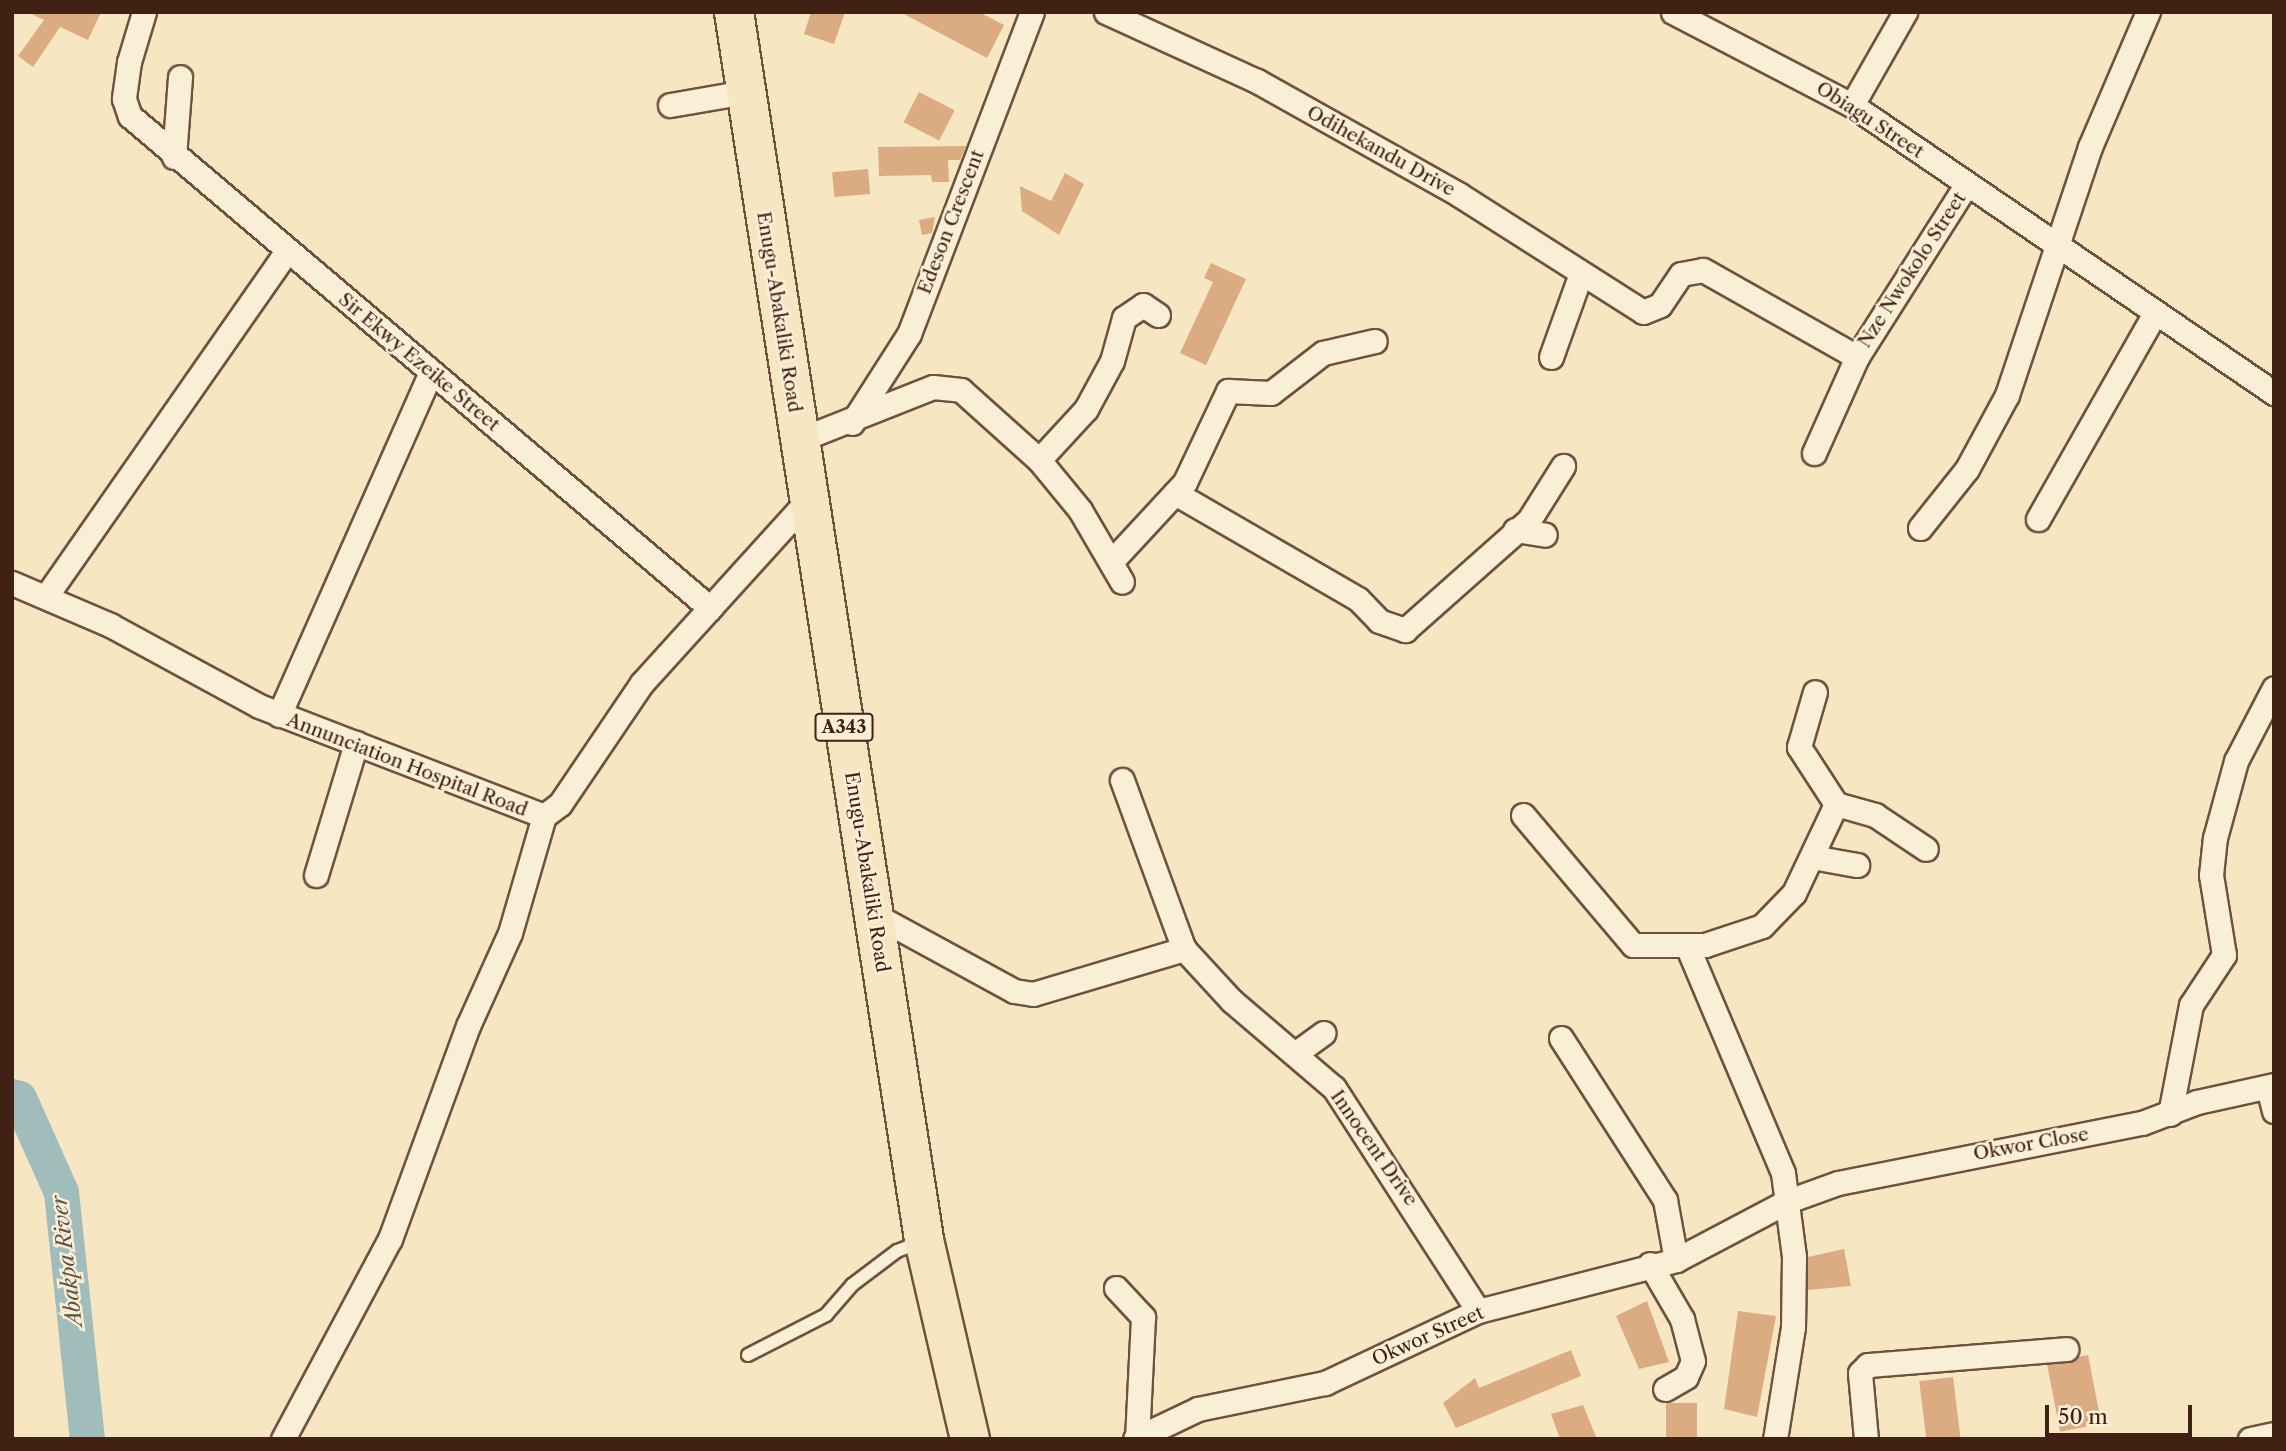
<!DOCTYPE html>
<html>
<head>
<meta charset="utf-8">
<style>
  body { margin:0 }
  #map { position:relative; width:2286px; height:1451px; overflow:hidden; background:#f6e6c1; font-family:"Libre Caslon Text",serif }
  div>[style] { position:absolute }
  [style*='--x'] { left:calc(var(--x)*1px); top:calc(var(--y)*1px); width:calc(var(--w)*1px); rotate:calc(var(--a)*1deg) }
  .river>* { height:35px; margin:-17.5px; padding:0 17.5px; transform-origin:17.5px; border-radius:17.5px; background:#a0bdbc }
  .building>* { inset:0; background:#dbac81; transform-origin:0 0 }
  .roads { filter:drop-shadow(2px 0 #6e523e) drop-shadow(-2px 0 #6e523e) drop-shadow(0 2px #6e523e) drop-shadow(0 -2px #6e523e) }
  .lane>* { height:12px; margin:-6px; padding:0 6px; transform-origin:6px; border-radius:6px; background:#f9efd7 }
  .street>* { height:23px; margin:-11.5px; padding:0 11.5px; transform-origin:11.5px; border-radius:11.5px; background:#f9efd7 }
  .highway>* { height:38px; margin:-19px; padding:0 19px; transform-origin:19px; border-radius:19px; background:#f6e6c1 }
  span { translate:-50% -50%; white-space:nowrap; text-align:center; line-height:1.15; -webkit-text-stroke:5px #f9efd7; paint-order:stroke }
  .shield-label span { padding:2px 5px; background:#f9efd7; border:2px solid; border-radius:5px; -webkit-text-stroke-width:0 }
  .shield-label { font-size:18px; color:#402113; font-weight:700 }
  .street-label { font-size:19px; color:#402113 }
  .water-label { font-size:21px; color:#5d5046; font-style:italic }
  .frame { position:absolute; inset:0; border:14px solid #402113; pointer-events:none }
  .scale { position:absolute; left:2045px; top:1405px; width:147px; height:32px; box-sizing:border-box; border:4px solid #402113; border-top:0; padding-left:9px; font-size:21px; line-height:24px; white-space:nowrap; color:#402113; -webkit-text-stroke:5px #f9efd7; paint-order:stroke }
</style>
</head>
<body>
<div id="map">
  <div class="river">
    <div style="--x:12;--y:1096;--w:7;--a:16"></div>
    <div style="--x:19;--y:1098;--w:103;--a:65.9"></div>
    <div style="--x:61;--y:1192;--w:248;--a:84"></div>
  </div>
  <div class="building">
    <div style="clip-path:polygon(27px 12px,101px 12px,88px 40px,60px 27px,33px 67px,18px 56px,44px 20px)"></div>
    <div style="clip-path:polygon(811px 12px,845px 12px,834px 44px,804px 34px)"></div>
    <div style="clip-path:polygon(900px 12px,979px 12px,1004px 25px,987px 58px)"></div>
    <div style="left:919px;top:92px;width:40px;height:34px;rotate:27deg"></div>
    <div style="clip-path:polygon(966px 146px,960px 160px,948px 160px,949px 182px,932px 182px,931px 175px,879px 176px,878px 147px)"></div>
    <div style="left:868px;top:169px;width:25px;height:36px;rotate:85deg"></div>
    <div style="clip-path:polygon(1065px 173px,1084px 184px,1059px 235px,1022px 211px,1020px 186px,1051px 201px)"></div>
    <div style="clip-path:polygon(935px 217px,932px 233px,922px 235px,919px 220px)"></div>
    <div style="clip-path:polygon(1211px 263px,1246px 279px,1206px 365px,1180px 353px,1213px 282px,1204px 278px)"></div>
    <div style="clip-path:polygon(1844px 1249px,1851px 1286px,1808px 1290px,1808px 1257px)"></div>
    <div style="clip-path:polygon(1647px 1301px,1669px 1362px,1639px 1369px,1616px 1316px)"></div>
    <div style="clip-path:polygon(1738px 1311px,1776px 1316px,1757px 1417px,1724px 1409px)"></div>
    <div style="clip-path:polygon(1571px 1350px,1581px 1376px,1456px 1428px,1443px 1403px,1475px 1378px,1479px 1388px)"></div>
    <div style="left:2088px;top:1355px;width:70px;height:42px;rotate:79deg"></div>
    <div style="left:1953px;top:1377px;width:63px;height:34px;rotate:83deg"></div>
    <div style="left:1697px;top:1403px;width:36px;height:31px;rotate:90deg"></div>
    <div style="clip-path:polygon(1583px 1405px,1597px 1439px,1560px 1439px,1551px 1414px)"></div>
  </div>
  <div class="roads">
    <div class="lane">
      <div style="--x:748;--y:1355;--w:88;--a:-27.1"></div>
      <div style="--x:826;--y:1315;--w:40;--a:-49"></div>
      <div style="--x:852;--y:1285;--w:56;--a:-37.1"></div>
      <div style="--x:897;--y:1251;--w:25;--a:-21"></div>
    </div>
    <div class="street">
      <div style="--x:144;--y:12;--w:52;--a:106.7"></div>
      <div style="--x:129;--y:62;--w:37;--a:98"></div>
      <div style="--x:124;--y:99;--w:18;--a:71"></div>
      <div style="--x:130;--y:116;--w:761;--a:40.31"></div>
      <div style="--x:1106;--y:12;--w:166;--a:24.6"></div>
      <div style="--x:1257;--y:81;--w:231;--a:29.3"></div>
      <div style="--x:1458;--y:194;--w:219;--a:32.5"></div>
      <div style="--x:1643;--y:312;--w:18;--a:-22"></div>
      <div style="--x:1660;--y:305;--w:37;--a:-56"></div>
      <div style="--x:1681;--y:274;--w:22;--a:-10"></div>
      <div style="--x:1703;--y:270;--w:177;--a:29.5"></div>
      <div style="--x:1673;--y:12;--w:202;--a:27.5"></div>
      <div style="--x:1852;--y:105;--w:511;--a:34.31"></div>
      <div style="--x:670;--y:105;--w:76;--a:-9.8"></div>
      <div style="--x:1852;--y:105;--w:107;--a:-60.3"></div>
      <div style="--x:174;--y:157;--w:80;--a:-85.7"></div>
      <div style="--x:1551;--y:357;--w:86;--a:-70.3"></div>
      <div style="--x:852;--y:423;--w:106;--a:-57.4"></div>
      <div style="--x:909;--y:334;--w:345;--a:-69.1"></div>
      <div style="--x:799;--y:440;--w:144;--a:-21.6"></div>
      <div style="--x:933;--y:387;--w:28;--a:6"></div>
      <div style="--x:961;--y:390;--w:105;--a:41.9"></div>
      <div style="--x:1039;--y:460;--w:65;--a:50.6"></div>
      <div style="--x:1080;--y:510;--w:83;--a:59.7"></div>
      <div style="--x:1814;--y:453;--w:105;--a:-65.9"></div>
      <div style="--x:1857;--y:357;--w:205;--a:-57.6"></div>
      <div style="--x:1039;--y:460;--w:69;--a:-47.3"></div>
      <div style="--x:1086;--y:409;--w:55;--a:-61.6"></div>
      <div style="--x:1112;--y:361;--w:45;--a:-74.4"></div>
      <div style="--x:1124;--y:318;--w:23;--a:-34"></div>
      <div style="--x:1143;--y:305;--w:18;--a:34"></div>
      <div style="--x:1175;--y:493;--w:211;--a:30.1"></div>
      <div style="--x:1358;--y:599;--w:30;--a:46"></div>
      <div style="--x:1379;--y:621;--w:28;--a:19"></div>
      <div style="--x:1405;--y:630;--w:166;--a:-41.6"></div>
      <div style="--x:1529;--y:520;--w:64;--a:-57.8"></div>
      <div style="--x:2038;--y:519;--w:235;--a:-60.4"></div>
      <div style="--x:1920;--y:528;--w:75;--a:-51.5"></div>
      <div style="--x:1967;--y:469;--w:84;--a:-61.6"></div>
      <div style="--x:2007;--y:395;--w:262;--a:-71.5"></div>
      <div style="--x:2090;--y:147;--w:147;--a:-66.8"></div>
      <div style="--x:1515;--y:530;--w:30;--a:9"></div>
      <div style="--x:1111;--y:562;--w:109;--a:-47.2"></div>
      <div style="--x:1185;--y:482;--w:101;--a:-64.7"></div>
      <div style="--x:1228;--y:391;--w:43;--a:2.7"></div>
      <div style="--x:1271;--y:393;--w:66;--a:-37.6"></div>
      <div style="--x:1323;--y:353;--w:53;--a:-13"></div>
      <div style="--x:12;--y:583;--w:107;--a:23.2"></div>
      <div style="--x:110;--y:625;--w:170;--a:28.5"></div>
      <div style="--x:259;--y:706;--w:305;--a:21.1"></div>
      <div style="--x:544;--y:816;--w:20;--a:-37"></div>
      <div style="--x:560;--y:804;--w:146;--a:-55.9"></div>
      <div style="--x:642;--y:683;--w:248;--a:-47.8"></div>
      <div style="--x:47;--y:595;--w:419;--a:-55.1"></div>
      <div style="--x:279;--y:715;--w:375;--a:-66.1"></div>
      <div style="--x:1122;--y:780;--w:180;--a:69.9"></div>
      <div style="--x:1184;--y:949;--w:71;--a:47.3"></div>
      <div style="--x:1232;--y:1001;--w:134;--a:40.5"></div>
      <div style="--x:1334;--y:1088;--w:265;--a:57.1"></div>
      <div style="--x:1836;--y:804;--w:41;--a:15.8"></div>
      <div style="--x:1875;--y:815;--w:61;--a:33.7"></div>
      <div style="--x:1523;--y:815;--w:170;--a:49.8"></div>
      <div style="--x:1633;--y:945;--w:72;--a:0"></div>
      <div style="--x:1705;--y:945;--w:60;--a:-18.4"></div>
      <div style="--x:1762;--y:926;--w:46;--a:-45.9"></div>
      <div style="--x:1794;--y:893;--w:98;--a:-64.7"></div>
      <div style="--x:1836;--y:804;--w:68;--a:-123"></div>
      <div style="--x:1799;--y:747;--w:57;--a:-73.8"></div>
      <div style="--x:1812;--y:857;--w:46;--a:10.1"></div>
      <div style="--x:316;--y:875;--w:138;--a:-73.1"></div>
      <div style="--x:873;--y:914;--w:161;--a:28.6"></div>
      <div style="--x:1014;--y:991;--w:19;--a:9"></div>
      <div style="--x:1033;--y:994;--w:158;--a:-16.6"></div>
      <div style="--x:1688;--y:948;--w:244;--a:67.1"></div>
      <div style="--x:1783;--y:1173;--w:85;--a:82.5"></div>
      <div style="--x:1794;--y:1257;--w:70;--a:90.8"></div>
      <div style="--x:1793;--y:1327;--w:113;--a:99.1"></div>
      <div style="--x:1561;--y:1038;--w:193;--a:57.3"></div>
      <div style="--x:1665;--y:1200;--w:61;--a:79.6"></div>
      <div style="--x:1296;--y:1053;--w:34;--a:-36"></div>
      <div style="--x:2268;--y:1087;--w:25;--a:76"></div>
      <div style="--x:2170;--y:1114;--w:111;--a:-79.1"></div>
      <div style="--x:2191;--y:1005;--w:60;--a:-56.6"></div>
      <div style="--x:2224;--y:955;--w:81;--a:-99.2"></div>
      <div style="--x:2211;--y:875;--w:37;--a:-84"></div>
      <div style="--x:2215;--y:838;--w:80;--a:-74.7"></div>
      <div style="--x:2236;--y:761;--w:82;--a:-62.5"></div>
      <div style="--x:1650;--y:1264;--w:64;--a:59.8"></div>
      <div style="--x:1682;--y:1319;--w:43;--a:75.3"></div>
      <div style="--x:1693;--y:1361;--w:17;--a:114"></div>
      <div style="--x:1686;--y:1377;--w:24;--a:150"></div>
      <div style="--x:1116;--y:1288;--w:40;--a:47"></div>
      <div style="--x:1143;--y:1317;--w:121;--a:92.8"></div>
      <div style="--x:283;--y:1439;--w:227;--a:-61.9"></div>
      <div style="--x:390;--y:1239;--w:227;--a:-69.9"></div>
      <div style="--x:468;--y:1026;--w:102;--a:-65.7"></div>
      <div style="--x:510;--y:933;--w:122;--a:-73.8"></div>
      <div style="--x:1135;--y:1439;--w:70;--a:-25.5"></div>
      <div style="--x:1198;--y:1409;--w:130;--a:-11.6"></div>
      <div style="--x:1325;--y:1383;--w:169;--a:-25.2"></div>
      <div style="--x:1478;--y:1311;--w:204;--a:-14.4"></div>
      <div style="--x:1676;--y:1260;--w:127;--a:-27.8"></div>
      <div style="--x:1788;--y:1201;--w:53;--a:-19.8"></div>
      <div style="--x:1838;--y:1183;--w:310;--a:-11.2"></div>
      <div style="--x:2142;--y:1123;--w:59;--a:-20.9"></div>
      <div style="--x:2197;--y:1102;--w:79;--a:-12.4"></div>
      <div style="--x:1866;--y:1439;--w:66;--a:-95.2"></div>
      <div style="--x:1860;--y:1373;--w:11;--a:-45"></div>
      <div style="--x:1868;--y:1365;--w:199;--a:-4.6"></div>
      <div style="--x:2250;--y:1439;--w:25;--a:-12"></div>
    </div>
    <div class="highway">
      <div style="--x:734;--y:12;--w:1243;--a:81.2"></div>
      <div style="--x:924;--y:1240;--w:204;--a:77"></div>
    </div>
  </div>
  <div class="shield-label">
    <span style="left:844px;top:727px">A343</span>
  </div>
  <div class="street-label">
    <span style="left:1870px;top:120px;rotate:33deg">Obiagu Street</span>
    <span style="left:1381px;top:151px;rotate:29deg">Odihekandu Drive</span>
    <span style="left:951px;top:222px;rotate:-69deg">Edeson Crescent</span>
    <span style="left:1912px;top:270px;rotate:-57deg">Nze Nwokolo Street</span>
    <span style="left:779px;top:312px;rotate:81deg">Enugu-Abakaliki Road</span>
    <span style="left:419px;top:362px;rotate:40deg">Sir Ekwy Ezeike Street</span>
    <span style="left:407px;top:765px;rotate:21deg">Annunciation Hospital Road</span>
    <span style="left:867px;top:872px;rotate:81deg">Enugu-Abakaliki Road</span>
    <span style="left:2031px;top:1144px;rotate:-10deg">Okwor Close</span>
    <span style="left:1374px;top:1148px;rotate:55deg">Innocent Drive</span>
    <span style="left:1428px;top:1336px;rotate:-24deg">Okwor Street</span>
  </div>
  <div class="water-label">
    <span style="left:67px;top:1261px;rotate:-97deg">Abakpa River</span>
  </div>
  <div class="frame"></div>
  <div class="scale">50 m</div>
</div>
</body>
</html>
